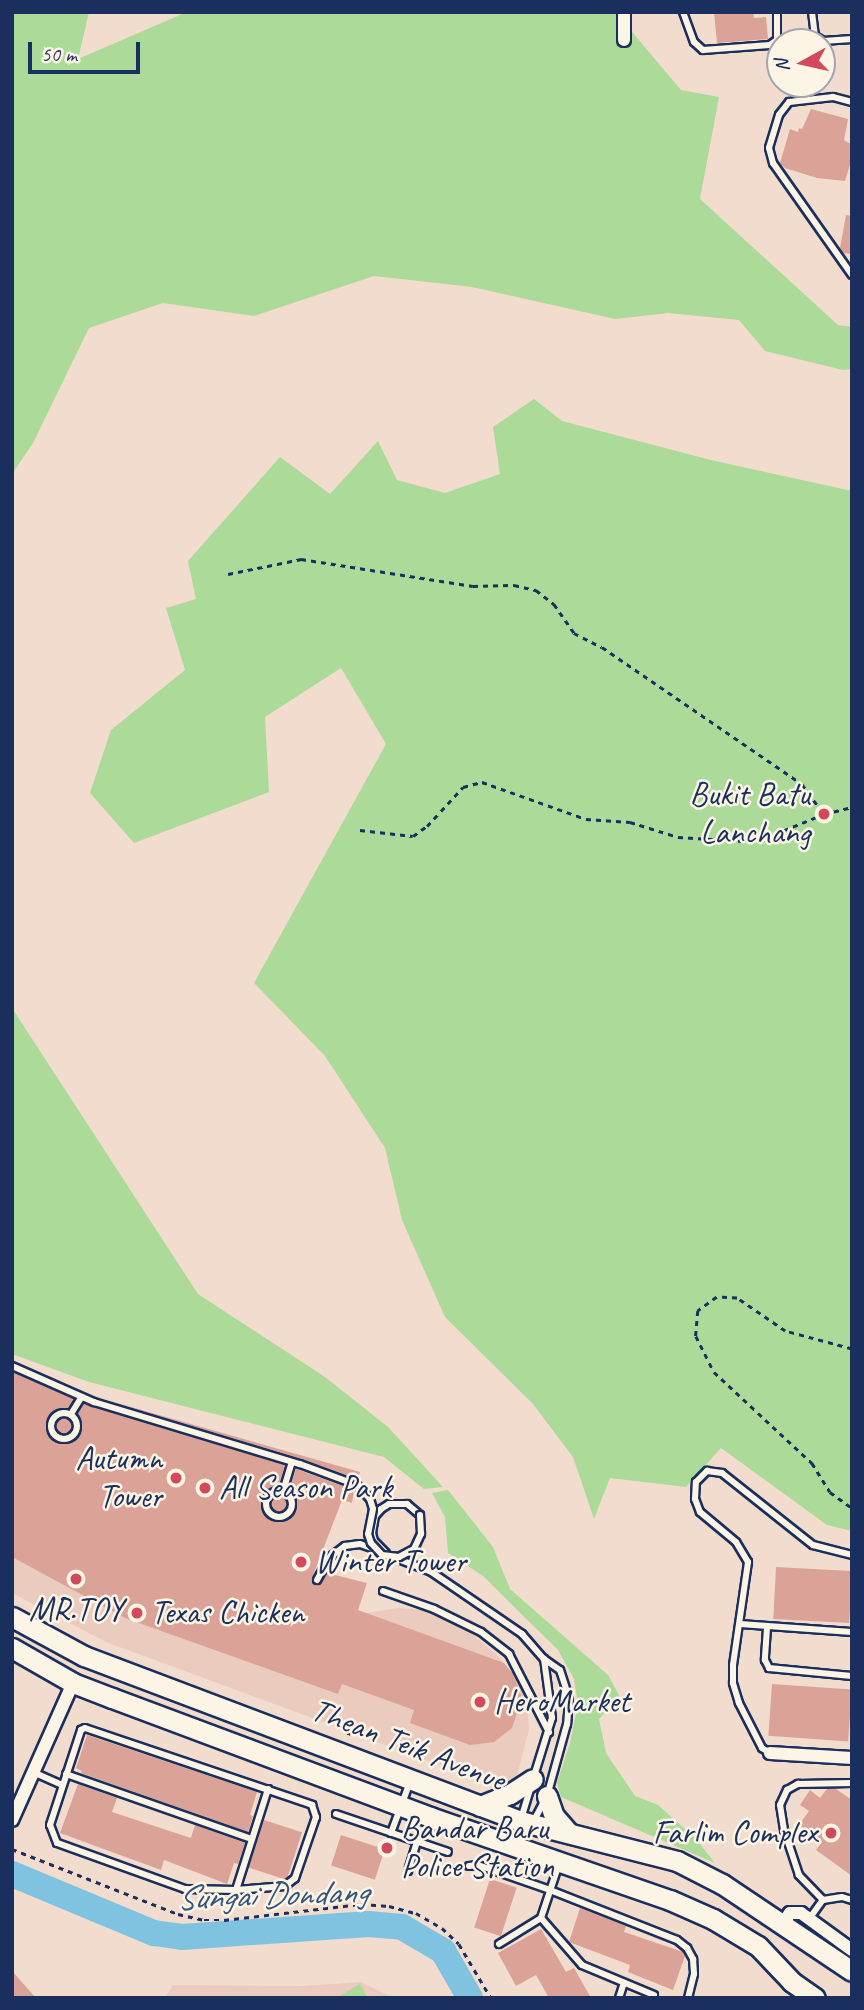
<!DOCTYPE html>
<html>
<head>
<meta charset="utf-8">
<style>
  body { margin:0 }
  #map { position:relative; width:864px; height:2010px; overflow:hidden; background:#f2dcce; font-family:Caveat,sans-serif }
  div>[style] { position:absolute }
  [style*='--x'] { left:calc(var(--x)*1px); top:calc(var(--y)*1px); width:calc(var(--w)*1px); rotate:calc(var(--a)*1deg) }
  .built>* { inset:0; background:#ebcbbe }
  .green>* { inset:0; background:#abda99 }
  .river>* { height:26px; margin:-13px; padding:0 13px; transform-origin:13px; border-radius:13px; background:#7fc3e0 }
  .building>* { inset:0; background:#dba397; transform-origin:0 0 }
  .path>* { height:2.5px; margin-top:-1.25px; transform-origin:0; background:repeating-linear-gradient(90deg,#1b2f5e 0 5px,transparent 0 10px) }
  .roads { filter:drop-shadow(2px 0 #1b2f5e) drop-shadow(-2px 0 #1b2f5e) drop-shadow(0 2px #1b2f5e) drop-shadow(0 -2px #1b2f5e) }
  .service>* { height:6px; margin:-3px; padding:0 3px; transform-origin:3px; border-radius:3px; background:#fcf5e5 }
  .service>.ring { margin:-3px; padding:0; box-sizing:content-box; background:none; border:6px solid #fcf5e5; border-radius:50% }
  .minor>* { height:12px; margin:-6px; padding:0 6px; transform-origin:6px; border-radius:6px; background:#fcf5e5 }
  .primary>* { height:19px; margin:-9.5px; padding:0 9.5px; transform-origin:9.5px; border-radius:9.5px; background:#fcf5e5 }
  .bridges { filter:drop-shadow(2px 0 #1b2f5e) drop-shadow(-2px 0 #1b2f5e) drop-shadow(0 2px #1b2f5e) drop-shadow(0 -2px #1b2f5e) }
  .service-bridge>* { height:6px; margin:-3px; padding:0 3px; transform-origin:3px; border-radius:3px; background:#fcf5e5 }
  .dots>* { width:19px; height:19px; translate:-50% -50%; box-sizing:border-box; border:4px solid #fcf5e5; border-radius:50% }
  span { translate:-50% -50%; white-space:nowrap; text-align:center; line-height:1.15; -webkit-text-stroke:5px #fcf5e5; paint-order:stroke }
  .poi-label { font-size:33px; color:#1b2f5e }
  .right { translate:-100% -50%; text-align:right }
  .left { translate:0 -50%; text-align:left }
  .street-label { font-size:33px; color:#1b2f5e }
  .water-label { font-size:35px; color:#34547e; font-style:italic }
  .frame { position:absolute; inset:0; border:14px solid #1b2f5e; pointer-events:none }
  .north { position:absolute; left:766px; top:28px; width:70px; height:70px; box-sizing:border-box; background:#fcf5e5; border:2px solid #a2a6af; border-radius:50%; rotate:262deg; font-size:19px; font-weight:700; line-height:28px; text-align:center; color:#1b2f5e }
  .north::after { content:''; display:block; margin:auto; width:24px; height:32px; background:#d1495b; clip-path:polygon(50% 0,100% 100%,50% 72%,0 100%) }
  .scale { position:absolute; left:28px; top:42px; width:112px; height:32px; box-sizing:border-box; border:4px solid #1b2f5e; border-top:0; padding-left:9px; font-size:21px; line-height:24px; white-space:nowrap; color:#1b2f5e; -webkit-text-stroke:5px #fcf5e5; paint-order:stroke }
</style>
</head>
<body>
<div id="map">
  <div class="built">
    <div style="clip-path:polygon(12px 1466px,361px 1626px,366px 1613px,398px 1608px,426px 1610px,462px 1626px,497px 1655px,521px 1684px,527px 1701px,529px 1730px,516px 1779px,499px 1787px,106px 1642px,12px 1593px)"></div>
    <div style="clip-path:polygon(361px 1982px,394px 1998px,165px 1998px,173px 1985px,302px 1986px)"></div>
  </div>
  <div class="green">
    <div style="clip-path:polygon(12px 12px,89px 12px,78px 59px,187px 12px,617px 14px,681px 90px,719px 97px,700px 199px,838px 325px,852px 327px,852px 369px,843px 370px,765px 351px,739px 320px,668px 313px,615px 319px,472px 287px,374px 276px,254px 316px,163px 303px,89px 328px,33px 443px,12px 474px)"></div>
    <div style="clip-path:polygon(534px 399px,562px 421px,711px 460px,852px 491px,852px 1531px,827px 1525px,721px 1448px,686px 1487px,610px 1478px,594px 1519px,573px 1457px,533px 1404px,445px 1317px,402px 1220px,385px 1148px,325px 1056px,254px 983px,386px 744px,341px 668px,265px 717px,269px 792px,134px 843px,90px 793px,111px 730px,185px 670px,166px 608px,196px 599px,188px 561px,280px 457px,330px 494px,378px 441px,397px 480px,445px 493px,500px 474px,493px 427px)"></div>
    <div style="clip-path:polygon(12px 1008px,198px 1294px,325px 1377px,388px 1427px,443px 1487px,424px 1489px,384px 1457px,89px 1382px,12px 1354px)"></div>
    <div style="clip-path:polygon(448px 1490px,493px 1547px,510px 1589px,608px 1675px,620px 1697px,599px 1719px,606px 1753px,635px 1796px,658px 1805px,695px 1838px,715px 1863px,561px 1797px,557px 1783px,570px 1743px,578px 1704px,574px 1679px,558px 1650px,483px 1576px,448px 1553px,445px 1517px,432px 1493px)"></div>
    <div style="clip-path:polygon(360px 1984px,368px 1998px,336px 1998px)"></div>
  </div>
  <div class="river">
    <div style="--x:12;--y:1874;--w:154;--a:22.6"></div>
    <div style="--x:154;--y:1933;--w:28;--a:8"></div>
    <div style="--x:182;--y:1937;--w:187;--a:-4"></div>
    <div style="--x:369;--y:1924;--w:33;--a:5"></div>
    <div style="--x:402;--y:1927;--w:48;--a:30.3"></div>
    <div style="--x:443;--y:1951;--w:54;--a:60.1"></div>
  </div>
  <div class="building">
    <div style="clip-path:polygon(714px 12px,753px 12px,754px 18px,766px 17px,768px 39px,717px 43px)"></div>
    <div style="clip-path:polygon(811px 109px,848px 119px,844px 140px,852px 145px,852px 158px,845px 181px,817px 178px,785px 168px,780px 163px,790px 129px,798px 132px,799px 128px,802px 129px)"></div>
    <div style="clip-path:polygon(846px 215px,852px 216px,852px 254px,843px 253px,840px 248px)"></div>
    <div style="clip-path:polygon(12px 1372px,74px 1399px,65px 1413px,69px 1419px,75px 1418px,84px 1404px,285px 1465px,277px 1490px,281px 1496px,288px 1493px,296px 1469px,354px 1490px,352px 1503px,342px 1500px,312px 1578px,313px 1583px,320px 1584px,327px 1573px,367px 1583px,358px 1610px,504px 1663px,513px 1674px,522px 1698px,512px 1728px,494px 1742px,470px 1745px,410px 1723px,414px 1710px,342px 1684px,338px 1694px,125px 1618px,12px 1557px)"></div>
    <div style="clip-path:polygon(96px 1397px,360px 1472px,358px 1479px,302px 1459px)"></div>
    <div style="left:776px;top:1567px;width:76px;height:52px;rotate:3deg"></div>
    <div style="left:772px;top:1684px;width:80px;height:52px;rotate:4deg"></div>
    <div style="clip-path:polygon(87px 1735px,257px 1792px,250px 1815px,253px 1816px,248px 1832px,81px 1773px,82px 1771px,76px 1768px)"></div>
    <div style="clip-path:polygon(78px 1784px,117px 1798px,112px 1812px,191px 1838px,195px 1825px,245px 1843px,238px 1864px,234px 1863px,227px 1884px,164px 1860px,161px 1870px,60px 1833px)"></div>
    <div style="clip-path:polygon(827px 1789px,836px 1789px,852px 1800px,852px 1876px,816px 1850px,822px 1842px,799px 1825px,809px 1811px,800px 1805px,810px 1790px,820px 1798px)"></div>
    <div style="left:264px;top:1820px;width:40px;height:50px;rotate:18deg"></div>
    <div style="left:341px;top:1835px;width:46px;height:32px;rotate:18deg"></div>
    <div style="left:490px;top:1879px;width:28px;height:51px;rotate:18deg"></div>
    <div style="clip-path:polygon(580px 1908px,626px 1926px,624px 1932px,683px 1952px,685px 1956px,673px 1990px,628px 1972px,630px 1965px,569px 1942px)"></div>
    <div style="clip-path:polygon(541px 1929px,566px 1972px,574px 1968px,591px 1998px,549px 1998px,536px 1975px,516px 1986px,498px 1953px)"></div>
    <div style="clip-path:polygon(12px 1971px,36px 1998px,12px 1998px)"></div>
  </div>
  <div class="path">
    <div style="--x:228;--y:574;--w:75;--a:-11.6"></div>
    <div style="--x:301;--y:559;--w:174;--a:8.9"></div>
    <div style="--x:473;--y:586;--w:41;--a:-1.4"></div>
    <div style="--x:514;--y:585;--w:23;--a:13"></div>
    <div style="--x:536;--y:590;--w:23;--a:38"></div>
    <div style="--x:554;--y:604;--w:35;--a:55"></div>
    <div style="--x:574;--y:633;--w:31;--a:27"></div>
    <div style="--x:602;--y:647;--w:242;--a:34.4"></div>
    <div style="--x:802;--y:784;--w:37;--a:54"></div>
    <div style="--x:360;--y:830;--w:53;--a:6.5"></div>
    <div style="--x:413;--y:836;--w:17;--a:-36"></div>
    <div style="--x:427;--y:826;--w:53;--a:-47.3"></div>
    <div style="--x:463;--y:787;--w:20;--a:-15"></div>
    <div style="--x:482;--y:782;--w:110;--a:19.6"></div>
    <div style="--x:586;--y:819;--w:44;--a:3.9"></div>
    <div style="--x:630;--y:822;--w:50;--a:17.4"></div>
    <div style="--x:678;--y:837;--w:65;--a:3.5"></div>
    <div style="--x:743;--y:841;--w:22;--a:-8"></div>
    <div style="--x:765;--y:838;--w:64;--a:-22.1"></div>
    <div style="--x:824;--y:814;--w:29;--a:-14"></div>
    <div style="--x:852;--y:1349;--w:69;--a:-165"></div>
    <div style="--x:785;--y:1331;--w:58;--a:-145.5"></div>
    <div style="--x:737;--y:1298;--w:20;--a:-177"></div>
    <div style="--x:717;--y:1297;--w:24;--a:144"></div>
    <div style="--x:698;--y:1311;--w:25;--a:95"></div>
    <div style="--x:696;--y:1336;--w:40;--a:63.4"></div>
    <div style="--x:714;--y:1372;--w:134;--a:42.9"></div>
    <div style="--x:812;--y:1463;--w:34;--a:58"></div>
    <div style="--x:830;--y:1492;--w:27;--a:36"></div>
    <div style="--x:348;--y:1735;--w:8;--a:-67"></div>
    <div style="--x:12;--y:1849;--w:178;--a:21.4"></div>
    <div style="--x:178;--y:1914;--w:27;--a:13"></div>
    <div style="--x:204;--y:1920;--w:20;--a:0"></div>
    <div style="--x:224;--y:1920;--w:138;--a:-6.7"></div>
    <div style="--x:361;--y:1904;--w:28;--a:4"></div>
    <div style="--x:389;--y:1906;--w:28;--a:15"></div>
    <div style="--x:416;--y:1913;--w:30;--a:30"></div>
    <div style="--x:442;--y:1928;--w:23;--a:43"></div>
    <div style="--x:459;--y:1944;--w:63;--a:59.3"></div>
  </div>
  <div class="roads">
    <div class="service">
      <div style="--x:683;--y:12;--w:32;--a:70"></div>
      <div style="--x:694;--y:42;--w:12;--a:42"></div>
      <div style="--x:703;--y:50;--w:67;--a:-4.3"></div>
      <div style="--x:770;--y:45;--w:9;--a:-36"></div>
      <div style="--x:777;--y:40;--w:28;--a:-90"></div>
      <div style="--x:812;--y:12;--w:24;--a:83"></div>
      <div style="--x:815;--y:36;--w:9;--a:32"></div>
      <div style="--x:823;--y:41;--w:29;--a:-4"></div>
      <div style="--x:852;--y:102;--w:20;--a:-165"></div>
      <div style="--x:833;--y:97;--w:44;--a:173.5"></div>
      <div style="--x:789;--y:102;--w:16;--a:128"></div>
      <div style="--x:779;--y:115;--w:34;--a:107"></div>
      <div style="--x:769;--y:148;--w:16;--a:75"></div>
      <div style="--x:773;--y:163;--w:137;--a:54.8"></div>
      <div style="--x:12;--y:1366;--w:90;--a:23.7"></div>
      <div style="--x:94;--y:1402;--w:215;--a:16.8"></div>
      <div style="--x:300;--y:1464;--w:61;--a:20.2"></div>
      <div class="ring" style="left:51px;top:1413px;width:20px;height:20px"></div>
      <div style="--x:71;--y:1414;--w:19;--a:-58"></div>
      <div class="ring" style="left:266px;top:1491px;width:20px;height:20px"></div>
      <div style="--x:283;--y:1491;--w:30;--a:-73"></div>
      <div style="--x:386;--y:1553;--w:17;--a:-135"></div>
      <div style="--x:374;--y:1541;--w:8;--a:-104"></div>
      <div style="--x:372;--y:1533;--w:17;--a:-80"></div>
      <div style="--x:375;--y:1516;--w:9;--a:-49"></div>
      <div style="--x:381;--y:1509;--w:9;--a:-32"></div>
      <div style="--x:389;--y:1504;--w:18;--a:0"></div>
      <div style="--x:407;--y:1504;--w:17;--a:40"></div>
      <div style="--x:393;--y:1557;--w:40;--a:21"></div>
      <div style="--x:430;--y:1571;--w:112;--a:34.4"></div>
      <div style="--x:522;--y:1634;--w:33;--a:49"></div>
      <div style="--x:544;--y:1659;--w:19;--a:35"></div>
      <div style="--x:560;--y:1670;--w:29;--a:72"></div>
      <div style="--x:569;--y:1698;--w:26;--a:94"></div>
      <div style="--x:567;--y:1724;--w:75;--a:105.5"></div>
      <div style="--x:547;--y:1796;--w:30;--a:118"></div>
      <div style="--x:317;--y:1580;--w:25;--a:-61"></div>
      <div style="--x:329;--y:1558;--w:20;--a:-37"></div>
      <div style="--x:345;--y:1546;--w:15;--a:-8"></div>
      <div style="--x:360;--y:1544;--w:18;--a:19"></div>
      <div style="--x:383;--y:1591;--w:54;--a:19.4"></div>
      <div style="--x:434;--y:1609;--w:52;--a:26.1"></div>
      <div style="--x:481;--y:1632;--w:36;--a:38"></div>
      <div style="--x:509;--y:1654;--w:88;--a:62.9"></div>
      <div style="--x:740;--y:1624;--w:112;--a:4.1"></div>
      <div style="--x:767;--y:1628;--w:32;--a:94"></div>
      <div style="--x:765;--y:1660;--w:9;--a:63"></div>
      <div style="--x:769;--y:1668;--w:83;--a:5.5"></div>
      <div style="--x:85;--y:1728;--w:240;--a:18.7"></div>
      <div style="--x:312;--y:1805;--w:13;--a:72"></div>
      <div style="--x:316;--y:1817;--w:65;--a:109"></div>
      <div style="--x:295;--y:1878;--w:13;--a:141"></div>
      <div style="--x:285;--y:1886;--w:49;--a:175.3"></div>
      <div style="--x:236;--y:1890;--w:51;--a:-178.9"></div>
      <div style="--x:185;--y:1889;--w:136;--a:-160.2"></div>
      <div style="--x:57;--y:1843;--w:19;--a:-111"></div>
      <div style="--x:50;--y:1825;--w:100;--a:-71.9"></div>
      <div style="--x:81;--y:1730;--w:4;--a:-27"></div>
      <div style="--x:770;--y:1753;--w:9;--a:-148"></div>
      <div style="--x:762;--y:1748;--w:51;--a:-117.1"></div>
      <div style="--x:739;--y:1703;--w:21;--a:-107"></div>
      <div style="--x:733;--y:1683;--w:18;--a:-90"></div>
      <div style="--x:733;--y:1665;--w:104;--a:-81.7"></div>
      <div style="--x:748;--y:1562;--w:23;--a:-121"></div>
      <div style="--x:736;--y:1542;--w:47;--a:-140.2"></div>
      <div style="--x:700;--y:1512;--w:14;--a:-111"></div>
      <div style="--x:695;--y:1499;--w:17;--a:-87"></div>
      <div style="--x:696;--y:1482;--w:16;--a:-45"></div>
      <div style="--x:707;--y:1471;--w:15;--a:8"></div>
      <div style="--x:722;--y:1473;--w:116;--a:38.4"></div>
      <div style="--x:813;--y:1545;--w:40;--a:14.4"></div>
      <div style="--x:33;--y:1772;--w:32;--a:24"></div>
      <div style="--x:66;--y:1774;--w:197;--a:19.3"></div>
      <div style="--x:534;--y:1776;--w:61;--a:-72.8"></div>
      <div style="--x:552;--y:1718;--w:60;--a:-97.7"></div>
      <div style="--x:336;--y:1814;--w:118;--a:18.7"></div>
      <div style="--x:521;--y:1819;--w:34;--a:-73"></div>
      <div style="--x:391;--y:1833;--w:54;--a:-69.6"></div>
      <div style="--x:469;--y:1866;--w:9;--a:-6"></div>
      <div style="--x:478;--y:1865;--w:76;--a:19.1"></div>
      <div style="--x:550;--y:1890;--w:136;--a:21.5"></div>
      <div style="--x:677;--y:1940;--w:13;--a:39"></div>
      <div style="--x:687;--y:1948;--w:13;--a:61"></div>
      <div style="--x:693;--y:1959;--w:15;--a:86"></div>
      <div style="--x:694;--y:1974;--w:25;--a:104"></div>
      <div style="--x:408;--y:1871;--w:30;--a:-73"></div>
      <div style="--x:236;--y:1890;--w:106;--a:-72.4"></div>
      <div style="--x:823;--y:1900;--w:35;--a:-134"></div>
      <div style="--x:799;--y:1875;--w:47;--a:-108.4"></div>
      <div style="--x:784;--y:1830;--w:25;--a:-99"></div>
      <div style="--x:780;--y:1805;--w:17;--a:-65"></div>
      <div style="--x:787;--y:1790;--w:13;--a:-29"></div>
      <div style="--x:798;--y:1784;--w:54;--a:-1.1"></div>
      <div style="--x:541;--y:1918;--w:62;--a:48.9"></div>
      <div style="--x:582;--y:1965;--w:78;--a:22.6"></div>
      <div style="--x:809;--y:1919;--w:24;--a:-54"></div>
      <div style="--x:823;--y:1900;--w:19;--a:-9"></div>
      <div style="--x:842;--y:1897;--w:10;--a:17"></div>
      <div style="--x:499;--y:1944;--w:49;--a:-31.8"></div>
      <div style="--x:541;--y:1918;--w:57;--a:-71.6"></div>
      <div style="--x:619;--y:1998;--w:16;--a:-72"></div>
    </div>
    <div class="minor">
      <div style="--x:624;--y:12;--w:28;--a:90"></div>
      <div style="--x:770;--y:1753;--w:82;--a:3.5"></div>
      <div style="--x:12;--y:1820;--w:150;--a:-66"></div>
      <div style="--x:783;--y:1924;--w:13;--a:-58"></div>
      <div style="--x:790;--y:1913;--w:11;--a:0"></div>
      <div style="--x:801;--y:1913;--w:63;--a:36"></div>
    </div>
    <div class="primary">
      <div style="--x:12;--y:1617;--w:82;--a:28.4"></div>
      <div style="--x:84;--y:1656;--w:466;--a:20.7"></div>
      <div style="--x:520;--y:1821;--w:162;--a:14.3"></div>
      <div style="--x:677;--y:1861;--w:51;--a:27.1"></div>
      <div style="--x:722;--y:1884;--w:156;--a:33.8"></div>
      <div style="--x:12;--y:1648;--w:70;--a:29.8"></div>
      <div style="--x:73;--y:1683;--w:42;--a:21"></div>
      <div style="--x:112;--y:1698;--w:340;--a:20.5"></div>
      <div style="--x:430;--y:1817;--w:254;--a:19.1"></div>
      <div style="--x:670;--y:1900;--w:47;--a:23.8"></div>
      <div style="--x:713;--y:1919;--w:52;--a:31"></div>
      <div style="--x:758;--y:1946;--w:50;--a:46.6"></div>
      <div style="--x:792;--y:1982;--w:28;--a:35"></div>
      <div style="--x:547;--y:1796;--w:21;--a:71"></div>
      <div style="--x:554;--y:1816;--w:21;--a:49"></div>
      <div style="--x:480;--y:1806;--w:32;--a:-22"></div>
      <div style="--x:510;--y:1794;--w:27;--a:-33"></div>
    </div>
  </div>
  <div class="bridges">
    <div class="service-bridge">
      <div style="--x:357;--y:1485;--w:19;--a:47"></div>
      <div style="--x:370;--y:1499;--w:10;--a:73"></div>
      <div style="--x:373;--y:1509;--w:25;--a:101"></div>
      <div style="--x:368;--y:1534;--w:9;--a:72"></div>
      <div style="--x:371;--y:1543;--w:16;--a:47"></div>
      <div style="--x:382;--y:1555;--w:17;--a:7"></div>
      <div style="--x:399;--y:1557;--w:17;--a:-28"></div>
      <div style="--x:414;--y:1549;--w:17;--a:-65"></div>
      <div style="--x:421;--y:1534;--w:19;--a:-93"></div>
    </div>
  </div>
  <div class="dots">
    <div style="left:824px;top:814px;background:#d1495b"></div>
    <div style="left:176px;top:1478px;background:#d1495b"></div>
    <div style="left:205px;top:1488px;background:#d1495b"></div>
    <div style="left:301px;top:1562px;background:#d1495b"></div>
    <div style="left:76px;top:1579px;background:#d1495b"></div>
    <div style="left:137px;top:1613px;background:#d1495b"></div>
    <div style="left:480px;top:1702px;background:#d1495b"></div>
    <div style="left:831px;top:1833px;background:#d1495b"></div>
    <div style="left:387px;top:1848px;background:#d1495b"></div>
  </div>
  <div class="poi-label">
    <span class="right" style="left:810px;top:814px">Bukit Batu<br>Lanchang</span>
    <span class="right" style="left:162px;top:1478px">Autumn<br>Tower</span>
    <span class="left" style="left:219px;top:1488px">All Season Park</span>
    <span class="left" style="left:315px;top:1562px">Winter Tower</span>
    <span style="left:76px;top:1610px">MR.TOY</span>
    <span class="left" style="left:151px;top:1613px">Texas Chicken</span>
    <span class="left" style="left:494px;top:1702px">HeroMarket</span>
    <span class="left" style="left:401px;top:1848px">Bandar Baru<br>Police Station</span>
    <span class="right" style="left:817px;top:1833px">Farlim Complex</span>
  </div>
  <div class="street-label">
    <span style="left:408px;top:1745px;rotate:21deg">Thean Teik Avenue</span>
  </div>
  <div class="water-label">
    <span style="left:272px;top:1895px;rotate:-2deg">Sungai Dondang</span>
  </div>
  <div class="frame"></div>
  <div class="north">N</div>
  <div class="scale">50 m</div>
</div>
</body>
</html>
